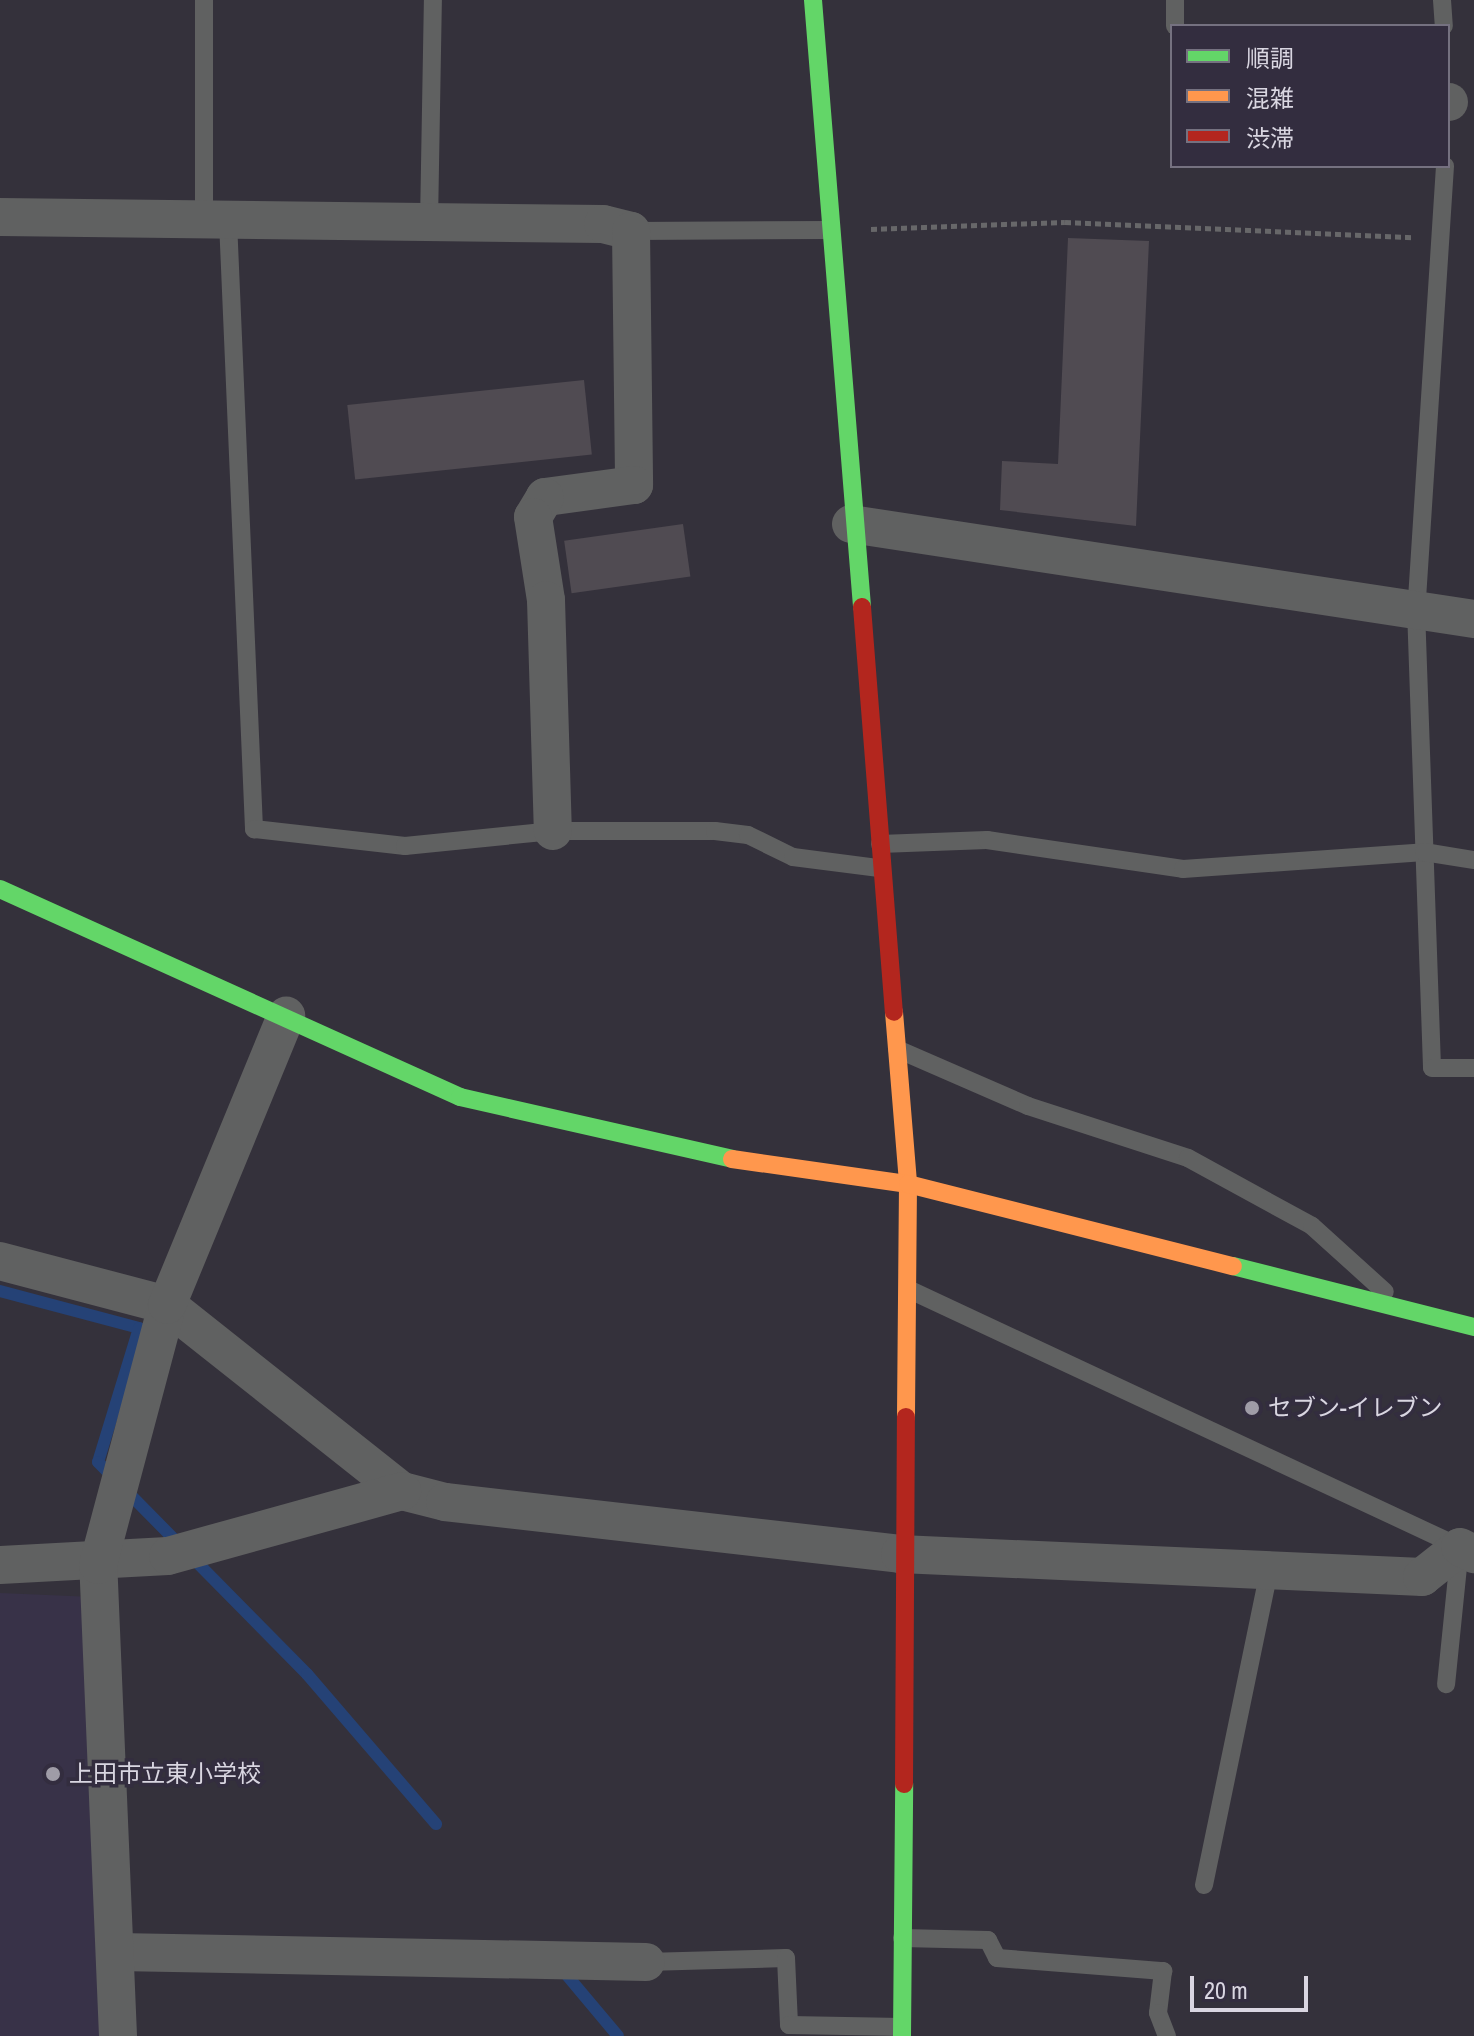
<!DOCTYPE html>
<html>
<head>
<meta charset="utf-8">
<style>
  body { margin:0 }
  #map { position:relative; width:1474px; height:2036px; overflow:hidden; background:#34313b; font-family:"Archivo Narrow","Noto Sans JP",sans-serif }
  div>[style] { position:absolute }
  [style*='--x'] { left:calc(var(--x)*1px); top:calc(var(--y)*1px); width:calc(var(--w)*1px); rotate:calc(var(--a)*1deg) }
  .built>* { inset:0; background:#383248 }
  .stream>* { height:12px; margin:-6px; padding:0 6px; transform-origin:6px; border-radius:6px; background:#254276 }
  .building>* { inset:0; background:#504b52; transform-origin:0 0 }
  .path>* { height:5px; margin-top:-2.5px; transform-origin:0; background:repeating-linear-gradient(90deg,#676769 0 6px,transparent 0 10px) }
  .lane>* { height:18px; margin:-9px; padding:0 9px; transform-origin:9px; border-radius:9px; background:#606161 }
  .street>* { height:38px; margin:-19px; padding:0 19px; transform-origin:19px; border-radius:19px; background:#606161 }
  .fast>* { height:18px; margin:-9px; padding:0 9px; transform-origin:9px; border-radius:9px; background:#63d668 }
  .slow>* { height:18px; margin:-9px; padding:0 9px; transform-origin:9px; border-radius:9px; background:#ff974d }
  .jam>* { height:18px; margin:-9px; padding:0 9px; transform-origin:9px; border-radius:9px; background:#b3261e }
  .dots>* { width:22px; height:22px; translate:-50% -50%; box-sizing:border-box; border:4px solid #332d3f; border-radius:50% }
  span { translate:-50% -50%; white-space:nowrap; text-align:center; line-height:1.15; -webkit-text-stroke:7px #332d3f; paint-order:stroke }
  .poi-label { font-size:24px; color:#d9d6e1 }
  .left { translate:0 -50%; text-align:left }
  .legend { position:absolute; left:1170px; top:24px; width:280px; height:144px; box-sizing:border-box; background:#332d3f; border:2px solid #757180; margin:0; padding:10px 14px; list-style:none; font-size:24px; color:#d9d6e1 }
  .legend li { display:flex; align-items:center; gap:16px; height:40px }
  .legend b { width:40px; border:2px solid #757180 }
  .scale { position:absolute; left:1190px; top:1976px; width:118px; height:36px; box-sizing:border-box; border:4px solid #d9d6e1; border-top:0; padding-left:10px; font-size:24px; line-height:28px; white-space:nowrap; color:#d9d6e1; -webkit-text-stroke:6px #332d3f; paint-order:stroke }
</style>
</head>
<body>
<div id="map">
  <div class="built">
    <div style="clip-path:polygon(0 1593px,94px 1597px,118px 2036px,0 2036px)"></div>
  </div>
  <div class="stream">
    <div style="--x:0;--y:1291;--w:144;--a:14.9"></div>
    <div style="--x:139;--y:1328;--w:140;--a:107"></div>
    <div style="--x:98;--y:1462;--w:298;--a:45.4"></div>
    <div style="--x:307;--y:1674;--w:198;--a:49.3"></div>
    <div style="--x:560;--y:1967;--w:90;--a:50"></div>
  </div>
  <div class="building">
    <div style="clip-path:polygon(1068px 238px,1149px 241px,1136px 526px,1000px 510px,1002px 461px,1058px 464px)"></div>
    <div style="left:584px;top:380px;width:75px;height:238px;rotate:84deg"></div>
    <div style="left:683px;top:524px;width:53px;height:120px;rotate:82deg"></div>
  </div>
  <div class="path">
    <div style="--x:871;--y:229;--w:194;--a:-2.1"></div>
    <div style="--x:1065;--y:222;--w:348;--a:2.5"></div>
  </div>
  <div class="lane">
    <div style="--x:1175;--y:0;--w:26;--a:90"></div>
    <div style="--x:1442;--y:0;--w:26;--a:86"></div>
    <div style="--x:1445;--y:166;--w:444;--a:93.7"></div>
    <div style="--x:1416;--y:609;--w:459;--a:88"></div>
    <div style="--x:1432;--y:1068;--w:42;--a:0"></div>
    <div style="--x:204;--y:220;--w:220;--a:-90"></div>
    <div style="--x:228;--y:221;--w:609;--a:87.55"></div>
    <div style="--x:254;--y:829;--w:152;--a:6.4"></div>
    <div style="--x:405;--y:846;--w:149;--a:-5.8"></div>
    <div style="--x:553;--y:831;--w:162;--a:0"></div>
    <div style="--x:715;--y:831;--w:33;--a:7"></div>
    <div style="--x:748;--y:835;--w:50;--a:26.1"></div>
    <div style="--x:793;--y:857;--w:87;--a:7.3"></div>
    <div style="--x:429;--y:223;--w:223;--a:-89"></div>
    <div style="--x:631;--y:231;--w:200;--a:-0.3"></div>
    <div style="--x:880;--y:844;--w:107;--a:-2.1"></div>
    <div style="--x:987;--y:840;--w:198;--a:8.4"></div>
    <div style="--x:1183;--y:869;--w:242;--a:-4"></div>
    <div style="--x:1424;--y:852;--w:51;--a:9.1"></div>
    <div style="--x:897;--y:1049;--w:143;--a:23.5"></div>
    <div style="--x:1028;--y:1106;--w:168;--a:18"></div>
    <div style="--x:1188;--y:1158;--w:141;--a:28.7"></div>
    <div style="--x:1312;--y:1226;--w:98;--a:42.1"></div>
    <div style="--x:910;--y:1290;--w:607;--a:25.05"></div>
    <div style="--x:1460;--y:1547;--w:138;--a:95.8"></div>
    <div style="--x:1204;--y:1885;--w:321;--a:-78.3"></div>
    <div style="--x:902;--y:1938;--w:86;--a:1.3"></div>
    <div style="--x:988;--y:1940;--w:20;--a:63"></div>
    <div style="--x:997;--y:1958;--w:167;--a:4.5"></div>
    <div style="--x:1163;--y:1971;--w:42;--a:96.8"></div>
    <div style="--x:1158;--y:2013;--w:25;--a:69"></div>
    <div style="--x:646;--y:1962;--w:140;--a:-1.6"></div>
    <div style="--x:786;--y:1958;--w:67;--a:87.4"></div>
    <div style="--x:789;--y:2025;--w:113;--a:1"></div>
  </div>
  <div class="street">
    <div style="--x:1448;--y:102;--w:1;--a:0"></div>
    <div style="--x:0;--y:217;--w:603;--a:0.67"></div>
    <div style="--x:603;--y:224;--w:29;--a:14"></div>
    <div style="--x:631;--y:231;--w:254;--a:89.3"></div>
    <div style="--x:634;--y:485;--w:90;--a:172.3"></div>
    <div style="--x:545;--y:497;--w:23;--a:121"></div>
    <div style="--x:533;--y:517;--w:84;--a:81.1"></div>
    <div style="--x:546;--y:600;--w:231;--a:88.3"></div>
    <div style="--x:851;--y:524;--w:630;--a:8.67"></div>
    <div style="--x:0;--y:1261;--w:173;--a:14.8"></div>
    <div style="--x:167;--y:1305;--w:300;--a:38.4"></div>
    <div style="--x:402;--y:1491;--w:44;--a:14.3"></div>
    <div style="--x:445;--y:1502;--w:458;--a:6.5"></div>
    <div style="--x:900;--y:1554;--w:523;--a:2.52"></div>
    <div style="--x:1422;--y:1577;--w:48;--a:-38.3"></div>
    <div style="--x:1460;--y:1547;--w:16;--a:27"></div>
    <div style="--x:0;--y:1565;--w:168;--a:-3.1"></div>
    <div style="--x:168;--y:1556;--w:243;--a:-15.5"></div>
    <div style="--x:117;--y:1952;--w:529;--a:1.08"></div>
    <div style="--x:118;--y:2036;--w:471;--a:-92.4"></div>
    <div style="--x:98;--y:1565;--w:269;--a:-75.1"></div>
    <div style="--x:167;--y:1305;--w:313;--a:-67.6"></div>
  </div>
  <div class="fast">
    <div style="--x:813;--y:0;--w:609;--a:85.38"></div>
    <div style="--x:0;--y:889;--w:505;--a:24.33"></div>
    <div style="--x:460;--y:1097;--w:279;--a:12.8"></div>
    <div style="--x:1233;--y:1266;--w:249;--a:14.2"></div>
    <div style="--x:902;--y:2036;--w:252;--a:-89.5"></div>
  </div>
  <div class="slow">
    <div style="--x:894;--y:1012;--w:173;--a:85.3"></div>
    <div style="--x:908;--y:1184;--w:233;--a:90.5"></div>
    <div style="--x:732;--y:1159;--w:178;--a:8.1"></div>
    <div style="--x:908;--y:1184;--w:335;--a:14.2"></div>
  </div>
  <div class="jam">
    <div style="--x:862;--y:607;--w:406;--a:85.5"></div>
    <div style="--x:904;--y:1784;--w:367;--a:-89.7"></div>
  </div>
  <div class="dots">
    <div style="left:1252px;top:1408px;background:#9f9ca7"></div>
    <div style="left:53px;top:1774px;background:#9f9ca7"></div>
  </div>
  <div class="poi-label">
    <span class="left" style="left:1268px;top:1408px">セブン-イレブン</span>
    <span class="left" style="left:69px;top:1774px">上田市立東小学校</span>
  </div>
  <ul class="legend">
  <li><b style="height:10px;background:#63d668"></b>順調</li>
  <li><b style="height:10px;background:#ff974d"></b>混雑</li>
  <li><b style="height:10px;background:#b3261e"></b>渋滞</li>
  </ul>
  <div class="scale">20 m</div>
</div>
</body>
</html>
